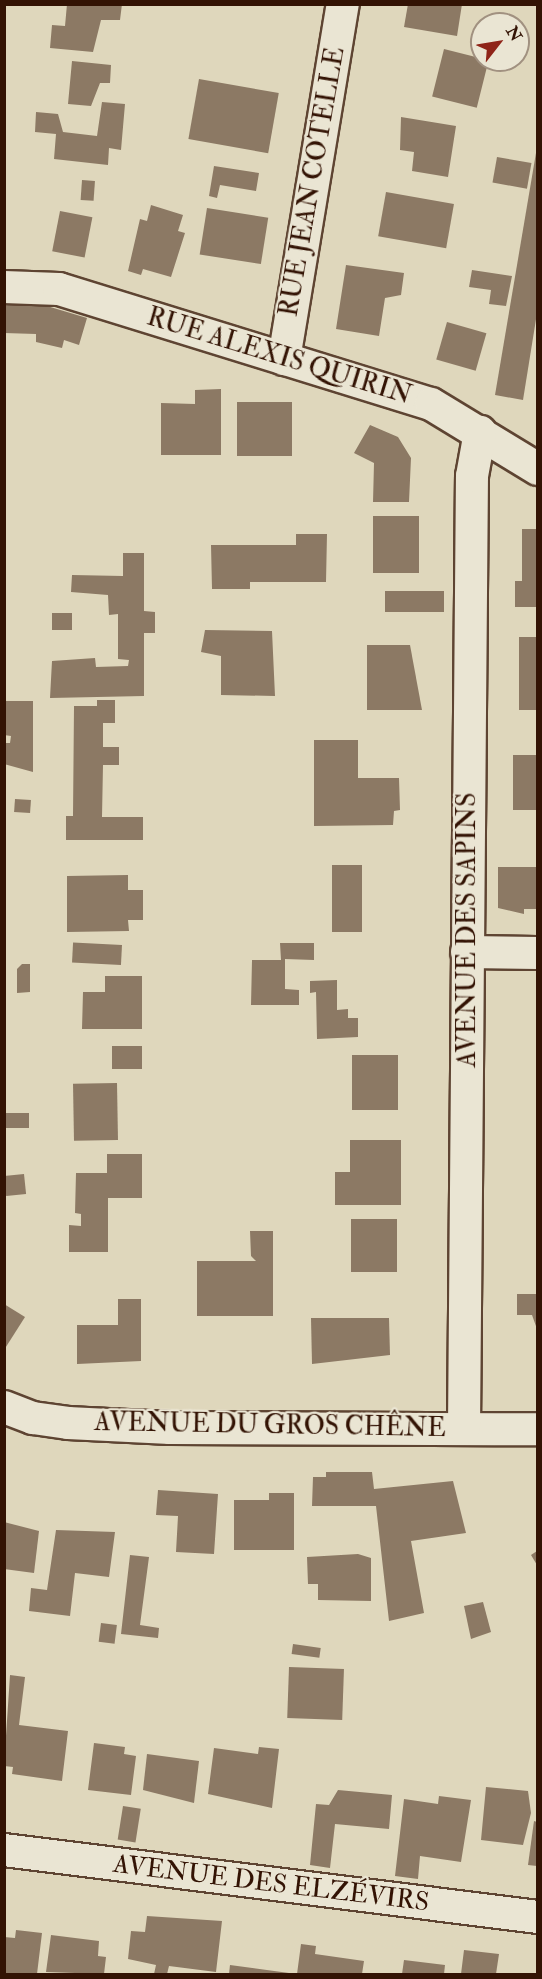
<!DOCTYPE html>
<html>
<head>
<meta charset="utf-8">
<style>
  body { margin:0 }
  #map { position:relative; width:542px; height:1979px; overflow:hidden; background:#dfd7bc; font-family:"IM FELL Double Pica",serif }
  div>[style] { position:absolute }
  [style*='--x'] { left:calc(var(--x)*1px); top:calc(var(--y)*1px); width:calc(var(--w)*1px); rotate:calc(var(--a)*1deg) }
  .building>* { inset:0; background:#8c7964; transform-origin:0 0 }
  .roads { filter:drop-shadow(2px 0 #5e4432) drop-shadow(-2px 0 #5e4432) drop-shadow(0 2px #5e4432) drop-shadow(0 -2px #5e4432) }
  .street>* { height:32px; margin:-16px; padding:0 16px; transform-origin:16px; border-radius:16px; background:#eae5d3 }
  span { translate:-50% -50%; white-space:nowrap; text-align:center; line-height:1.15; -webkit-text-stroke:4.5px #eae5d3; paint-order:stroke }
  .street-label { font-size:26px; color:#331304 }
  .frame { position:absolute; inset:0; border:6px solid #331304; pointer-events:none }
  .north { position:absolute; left:470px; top:12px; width:60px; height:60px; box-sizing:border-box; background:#eae5d3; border:2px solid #a19180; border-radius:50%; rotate:59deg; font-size:16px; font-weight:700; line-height:24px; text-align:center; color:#331304 }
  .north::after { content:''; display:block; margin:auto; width:21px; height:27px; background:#8f2418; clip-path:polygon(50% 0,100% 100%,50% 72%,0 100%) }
</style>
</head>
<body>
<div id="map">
  <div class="building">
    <div style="clip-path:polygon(67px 4px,122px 4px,120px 20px,101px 20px,93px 52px,50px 48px,52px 25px,65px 26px)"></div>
    <div style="clip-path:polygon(408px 4px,462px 4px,457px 36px,404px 27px)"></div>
    <div style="left:444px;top:49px;width:46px;height:49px;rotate:14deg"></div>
    <div style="clip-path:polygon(72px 61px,111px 65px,110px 83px,100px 83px,91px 106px,68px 104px)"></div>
    <div style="left:199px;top:79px;width:81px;height:61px;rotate:10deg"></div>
    <div style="clip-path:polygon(102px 102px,125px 104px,121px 150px,109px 148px,108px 165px,54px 159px,56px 134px,35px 132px,36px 112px,58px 114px,63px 132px,97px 136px)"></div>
    <div style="clip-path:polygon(401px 117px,456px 126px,448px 177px,412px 171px,414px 152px,400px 150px)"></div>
    <div style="clip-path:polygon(537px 147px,537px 313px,523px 400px,495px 395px)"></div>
    <div style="left:497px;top:157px;width:35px;height:26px;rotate:10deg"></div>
    <div style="clip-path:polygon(214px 166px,259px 173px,256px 191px,220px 185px,217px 198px,209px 196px)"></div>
    <div style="left:82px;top:180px;width:13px;height:20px;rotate:4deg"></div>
    <div style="left:386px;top:192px;width:69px;height:45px;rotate:10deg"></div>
    <div style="clip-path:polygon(151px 205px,183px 215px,178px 231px,185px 233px,171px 277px,143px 269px,141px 275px,128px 271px,140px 219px,147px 221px)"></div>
    <div style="left:207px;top:208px;width:62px;height:47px;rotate:9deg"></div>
    <div style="left:60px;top:211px;width:33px;height:41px;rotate:11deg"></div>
    <div style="clip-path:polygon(346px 265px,404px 273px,401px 295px,385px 298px,379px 336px,336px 329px)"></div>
    <div style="clip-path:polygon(472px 270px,512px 276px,506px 306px,489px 304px,491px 290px,469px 287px)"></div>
    <div style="clip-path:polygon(37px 303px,87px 318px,79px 345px,64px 340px,62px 348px,36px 342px,36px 334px,4px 333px,4px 304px)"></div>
    <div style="left:447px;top:322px;width:41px;height:39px;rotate:16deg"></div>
    <div style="clip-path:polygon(221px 389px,221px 455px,161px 455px,161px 403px,195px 404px,195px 390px)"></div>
    <div style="left:237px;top:402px;width:55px;height:54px"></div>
    <div style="clip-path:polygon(370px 425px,398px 437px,411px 458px,409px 502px,373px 502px,374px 463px,354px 453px)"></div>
    <div style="left:373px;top:516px;width:46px;height:57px"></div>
    <div style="clip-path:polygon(522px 529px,537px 529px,537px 607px,515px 607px,515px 581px,522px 581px)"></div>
    <div style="clip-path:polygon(296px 534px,327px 534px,326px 582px,250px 582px,250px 589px,212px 589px,211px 545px,296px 545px)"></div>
    <div style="clip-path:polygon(123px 553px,144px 553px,144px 611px,155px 612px,155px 633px,144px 633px,144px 696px,50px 698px,52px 661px,95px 658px,96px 667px,128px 666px,129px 660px,118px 659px,118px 614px,109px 615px,108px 595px,71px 592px,72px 575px,123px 576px)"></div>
    <div style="left:385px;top:591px;width:59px;height:21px"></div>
    <div style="left:52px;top:613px;width:20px;height:17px"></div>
    <div style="clip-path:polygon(205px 630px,272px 631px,275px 696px,221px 695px,221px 656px,201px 652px)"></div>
    <div style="left:519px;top:637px;width:18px;height:73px"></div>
    <div style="clip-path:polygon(367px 645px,410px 645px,422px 710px,367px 710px)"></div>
    <div style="clip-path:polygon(97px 700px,115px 700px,115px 723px,103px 723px,103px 747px,119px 747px,119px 765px,103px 765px,102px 817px,143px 817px,143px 840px,66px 840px,66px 816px,73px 816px,74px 706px,97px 706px)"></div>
    <div style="clip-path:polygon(4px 701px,33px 701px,33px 772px,4px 764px,4px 743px,10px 743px,11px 736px,4px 735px)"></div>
    <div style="clip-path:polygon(314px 740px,358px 740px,358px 778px,399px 778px,400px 810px,394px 811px,393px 825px,314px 826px)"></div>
    <div style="left:537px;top:755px;width:55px;height:24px;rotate:90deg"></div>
    <div style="left:15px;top:799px;width:16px;height:13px;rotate:4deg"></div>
    <div style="left:332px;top:865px;width:30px;height:67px"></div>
    <div style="clip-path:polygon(498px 867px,537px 867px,537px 909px,524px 909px,524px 914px,498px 908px)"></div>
    <div style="clip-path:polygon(128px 875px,128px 890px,143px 890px,143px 920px,128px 920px,129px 931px,67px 932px,67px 876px)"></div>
    <div style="clip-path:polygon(280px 943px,314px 943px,314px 960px,285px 959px,285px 989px,299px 990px,299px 1005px,251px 1005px,252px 960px,281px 960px)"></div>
    <div style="left:122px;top:945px;width:20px;height:49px;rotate:93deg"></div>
    <div style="clip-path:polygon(22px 964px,30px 964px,30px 992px,17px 993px,17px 969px)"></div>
    <div style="clip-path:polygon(105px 976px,142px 976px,142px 1029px,82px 1029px,83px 992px,105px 992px)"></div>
    <div style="clip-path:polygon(337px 980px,337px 1010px,348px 1009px,348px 1018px,358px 1018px,358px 1037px,317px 1039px,316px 992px,310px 993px,310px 981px)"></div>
    <div style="left:112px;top:1046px;width:30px;height:23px"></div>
    <div style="left:352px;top:1055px;width:46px;height:55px"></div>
    <div style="left:117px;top:1083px;width:57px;height:44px;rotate:89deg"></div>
    <div style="left:29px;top:1113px;width:15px;height:25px;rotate:90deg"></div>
    <div style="clip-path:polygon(350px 1140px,401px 1140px,401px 1205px,335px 1205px,335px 1172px,350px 1172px)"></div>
    <div style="clip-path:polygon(107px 1154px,142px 1154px,142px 1198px,108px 1198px,108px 1252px,69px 1252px,69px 1225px,81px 1226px,81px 1214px,75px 1213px,76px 1173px,107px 1173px)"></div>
    <div style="left:24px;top:1174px;width:20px;height:20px;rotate:84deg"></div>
    <div style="left:351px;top:1219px;width:46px;height:53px"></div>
    <div style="clip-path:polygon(250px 1231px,273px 1231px,273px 1316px,197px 1316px,197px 1261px,256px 1261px,251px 1256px)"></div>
    <div style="clip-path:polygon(517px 1294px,537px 1294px,537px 1329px,532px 1315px,517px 1315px)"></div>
    <div style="clip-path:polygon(118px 1299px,141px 1299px,141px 1361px,77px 1364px,77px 1325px,118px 1325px)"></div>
    <div style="clip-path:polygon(4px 1304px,25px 1317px,4px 1350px)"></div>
    <div style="clip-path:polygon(311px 1318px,389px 1318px,390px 1355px,312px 1364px)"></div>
    <div style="clip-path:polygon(326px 1472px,372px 1472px,374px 1489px,453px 1481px,466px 1533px,411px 1541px,424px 1613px,389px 1621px,376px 1506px,312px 1506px,313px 1477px,326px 1477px)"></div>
    <div style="clip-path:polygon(158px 1490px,218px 1494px,214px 1554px,176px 1552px,178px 1516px,156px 1515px)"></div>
    <div style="clip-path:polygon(269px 1493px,294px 1493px,294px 1550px,234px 1550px,234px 1500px,269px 1500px)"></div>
    <div style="clip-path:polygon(4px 1522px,39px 1531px,34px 1573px,4px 1569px)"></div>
    <div style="clip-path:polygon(56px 1530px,115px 1532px,109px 1577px,75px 1573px,70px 1616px,29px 1611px,31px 1588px,47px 1590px)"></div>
    <div style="clip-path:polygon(537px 1551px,537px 1565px,531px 1555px)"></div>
    <div style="clip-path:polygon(358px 1554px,371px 1558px,371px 1601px,318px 1600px,318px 1584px,308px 1584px,307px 1557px)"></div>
    <div style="clip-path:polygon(130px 1555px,149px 1557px,140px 1625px,159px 1628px,158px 1638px,121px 1634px)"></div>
    <div style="clip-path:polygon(483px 1602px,491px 1632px,471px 1639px,464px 1606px)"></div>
    <div style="left:101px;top:1623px;width:16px;height:19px;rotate:7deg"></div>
    <div style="left:293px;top:1644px;width:28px;height:10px;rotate:8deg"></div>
    <div style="left:289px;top:1667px;width:55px;height:51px;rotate:2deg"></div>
    <div style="clip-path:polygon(10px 1675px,25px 1677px,19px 1725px,68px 1731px,62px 1781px,12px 1774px,13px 1767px,4px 1766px)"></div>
    <div style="clip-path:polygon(94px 1743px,125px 1747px,124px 1754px,136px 1756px,131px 1795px,88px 1790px)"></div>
    <div style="clip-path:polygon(259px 1747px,279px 1749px,272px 1808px,208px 1794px,214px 1748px,258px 1754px)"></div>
    <div style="clip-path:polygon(147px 1754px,199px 1761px,194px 1803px,143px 1790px)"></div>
    <div style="clip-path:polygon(486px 1787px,528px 1791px,531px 1813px,523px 1845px,481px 1840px)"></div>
    <div style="clip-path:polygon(338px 1790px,392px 1795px,389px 1829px,335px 1824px,330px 1868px,310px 1865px,316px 1804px,329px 1805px)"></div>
    <div style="clip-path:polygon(439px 1796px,471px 1800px,461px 1862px,420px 1856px,418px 1879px,395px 1876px,404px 1799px,438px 1804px)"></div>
    <div style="left:123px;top:1806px;width:18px;height:34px;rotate:9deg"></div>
    <div style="clip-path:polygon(534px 1821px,537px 1822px,537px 1866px,528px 1865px)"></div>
    <div style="clip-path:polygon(147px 1916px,222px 1921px,216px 1972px,169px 1966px,167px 1974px,154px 1974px,156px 1965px,128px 1959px,131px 1931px,145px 1932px)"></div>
    <div style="clip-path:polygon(16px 1930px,42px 1933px,37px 1974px,4px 1974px,4px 1937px,15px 1938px)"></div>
    <div style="clip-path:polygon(51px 1935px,99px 1941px,98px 1956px,106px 1957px,104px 1974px,46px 1972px)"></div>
    <div style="clip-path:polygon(301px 1944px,316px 1946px,315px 1954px,364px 1961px,362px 1974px,297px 1974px)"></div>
    <div style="clip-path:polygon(464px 1950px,499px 1954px,496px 1974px,461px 1974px)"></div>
    <div style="clip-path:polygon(404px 1960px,445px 1965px,444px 1974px,402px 1974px)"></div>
    <div style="clip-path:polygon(230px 1965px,289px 1973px,289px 1974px,229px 1974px)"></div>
  </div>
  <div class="roads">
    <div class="street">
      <div style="--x:4;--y:287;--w:55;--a:2.1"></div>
      <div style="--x:59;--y:289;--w:389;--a:17.2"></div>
      <div style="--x:431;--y:404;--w:125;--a:31.3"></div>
      <div style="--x:284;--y:359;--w:360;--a:-80.6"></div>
      <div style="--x:467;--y:952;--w:71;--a:0.8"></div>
      <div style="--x:4;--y:1407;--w:31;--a:21"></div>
      <div style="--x:33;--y:1418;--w:35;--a:8"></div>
      <div style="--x:68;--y:1423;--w:102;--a:2.8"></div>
      <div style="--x:170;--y:1428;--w:368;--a:0.2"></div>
      <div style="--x:464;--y:1428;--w:952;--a:-89.52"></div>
      <div style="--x:472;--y:476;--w:45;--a:-79.7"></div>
      <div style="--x:4;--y:1850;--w:538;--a:7.15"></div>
    </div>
  </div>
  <div class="street-label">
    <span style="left:313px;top:182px;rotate:-80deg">RUE JEAN COTELLE</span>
    <span style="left:279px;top:357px;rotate:17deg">RUE ALEXIS QUIRIN</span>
    <span style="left:468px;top:930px;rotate:-90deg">AVENUE DES SAPINS</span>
    <span style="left:270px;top:1426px;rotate:1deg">AVENUE DU GROS CHÊNE</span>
    <span style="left:271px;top:1884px;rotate:7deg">AVENUE DES ELZÉVIRS</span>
  </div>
  <div class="frame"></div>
  <div class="north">N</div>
</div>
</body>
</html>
